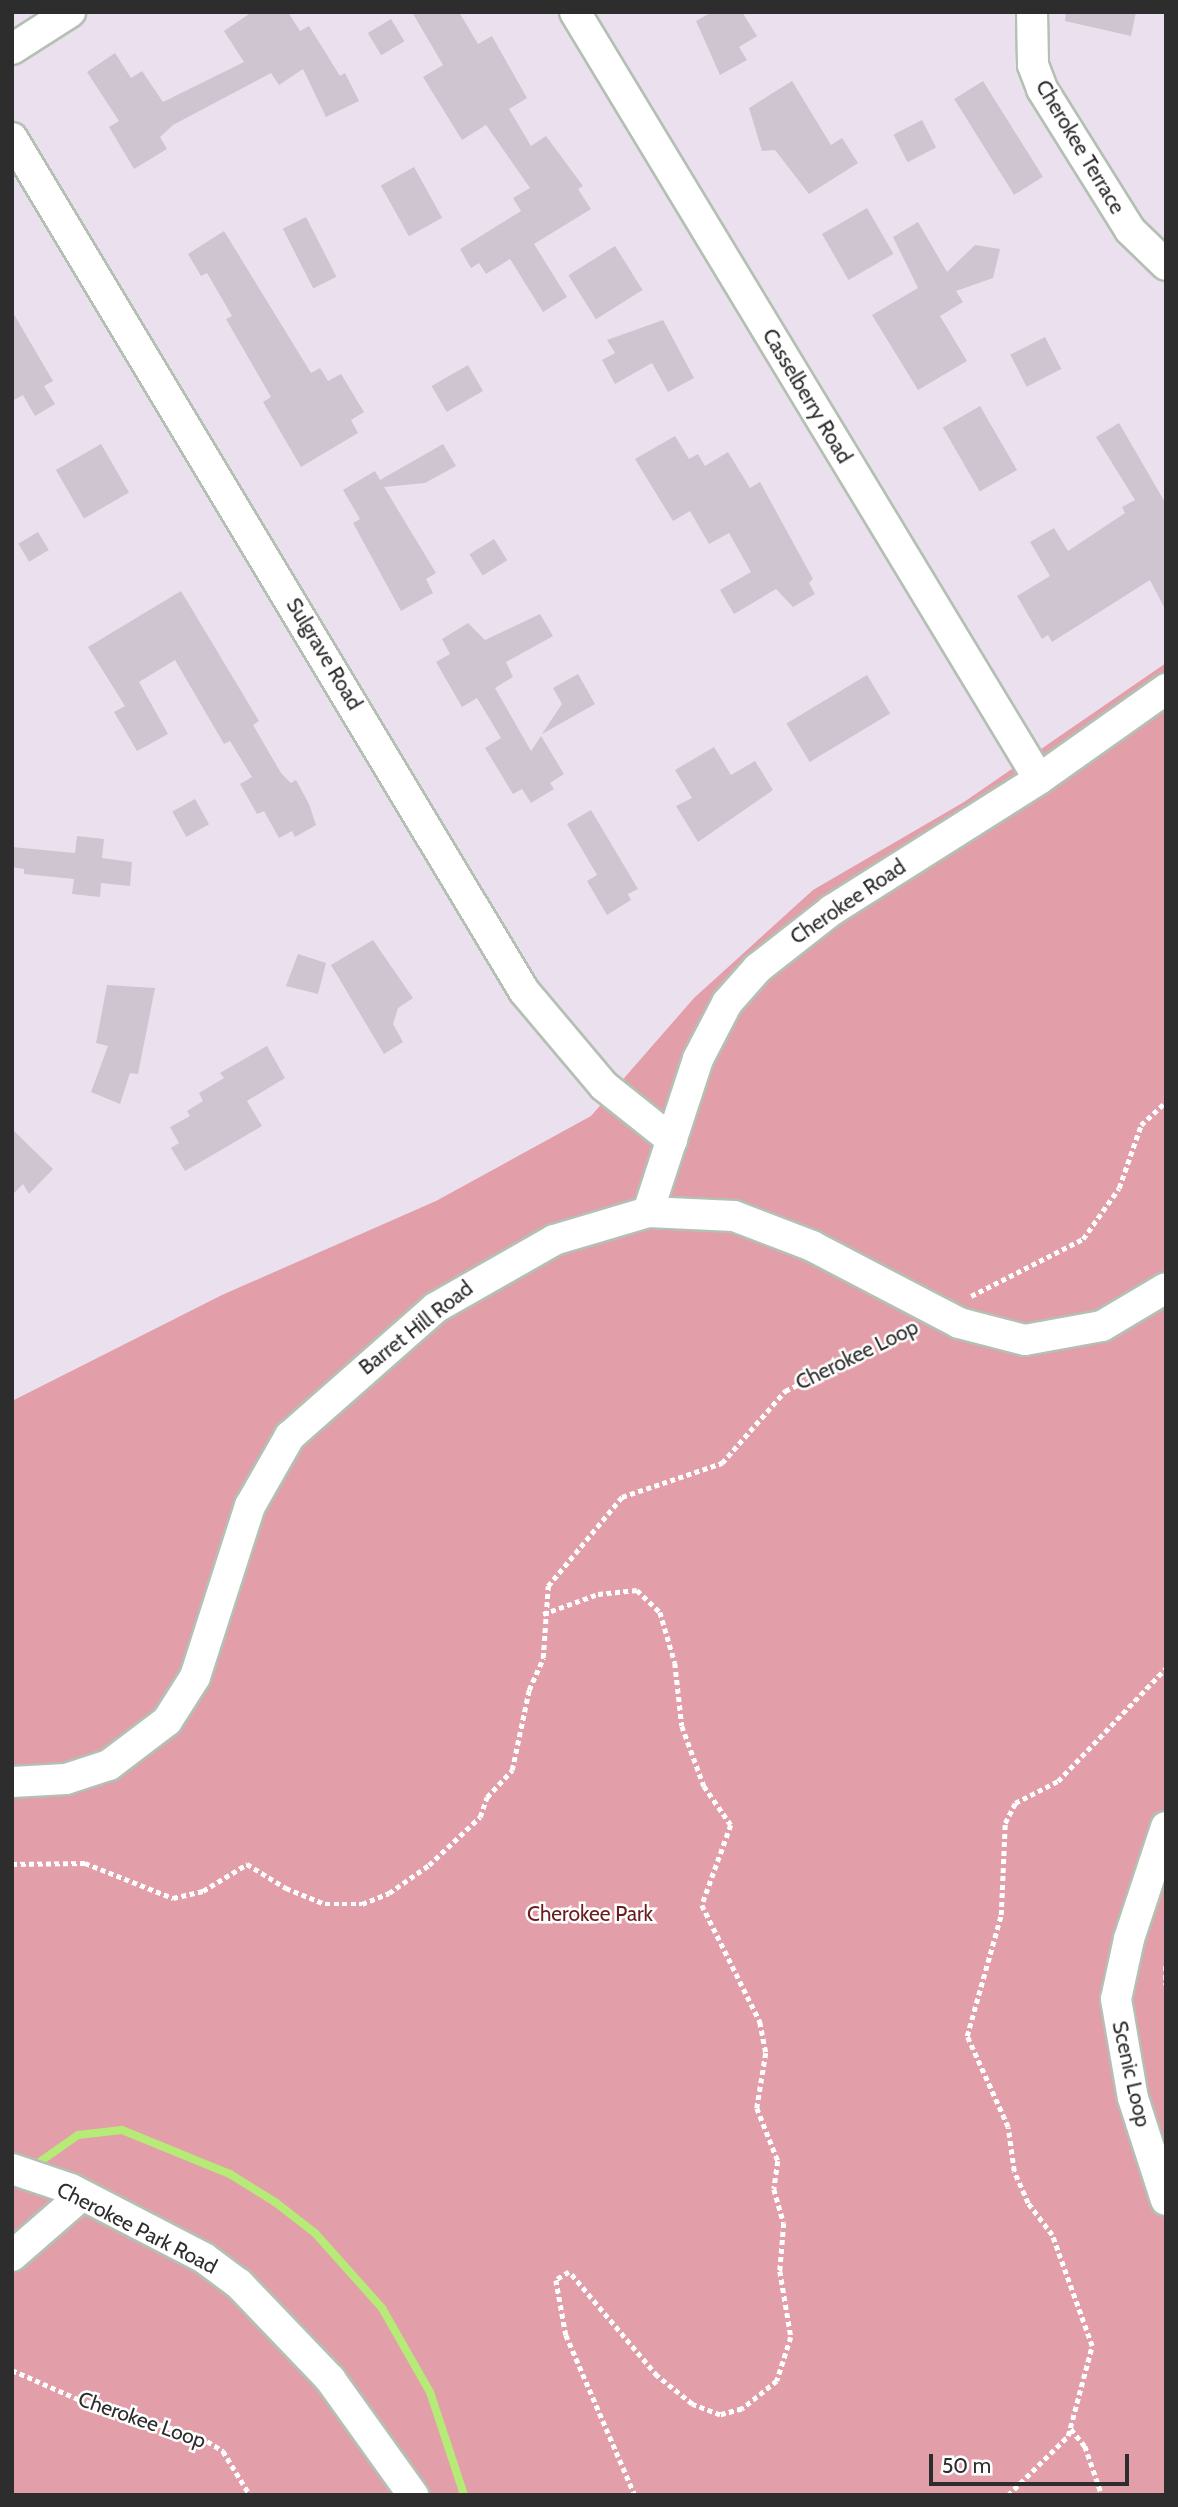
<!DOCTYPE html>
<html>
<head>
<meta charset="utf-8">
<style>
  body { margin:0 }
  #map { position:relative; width:1178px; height:2507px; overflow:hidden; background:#ebe1ee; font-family:Cabin,sans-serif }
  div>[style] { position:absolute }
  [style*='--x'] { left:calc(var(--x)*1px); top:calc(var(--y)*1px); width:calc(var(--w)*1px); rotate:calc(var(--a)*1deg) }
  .green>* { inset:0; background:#e29fa9 }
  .stream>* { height:8px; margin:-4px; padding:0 4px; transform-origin:4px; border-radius:4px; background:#b6eb78 }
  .building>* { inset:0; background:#cec5d1; transform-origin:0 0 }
  .path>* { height:4.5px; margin-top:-2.25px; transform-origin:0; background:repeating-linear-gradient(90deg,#fff 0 5px,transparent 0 8.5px) }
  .roads { filter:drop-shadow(2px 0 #b4c0b4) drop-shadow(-2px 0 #b4c0b4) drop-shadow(0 2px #b4c0b4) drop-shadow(0 -2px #b4c0b4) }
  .minor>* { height:30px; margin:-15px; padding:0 15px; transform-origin:15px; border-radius:15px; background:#fff }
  span { translate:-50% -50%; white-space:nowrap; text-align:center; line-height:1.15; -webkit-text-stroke:5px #fff; paint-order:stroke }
  .street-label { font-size:21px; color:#2d2d2d }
  .park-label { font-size:21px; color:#6a1e1f }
  .frame { position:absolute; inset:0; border:14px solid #2d2d2d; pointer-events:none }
  .scale { position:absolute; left:929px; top:2454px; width:200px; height:32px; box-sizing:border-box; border:4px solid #2d2d2d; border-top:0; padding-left:9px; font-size:21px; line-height:24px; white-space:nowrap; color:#2d2d2d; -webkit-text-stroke:5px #fff; paint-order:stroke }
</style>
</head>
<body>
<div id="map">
  <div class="green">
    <div style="clip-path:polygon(1166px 663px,1166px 2495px,12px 2495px,12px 1401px,222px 1295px,436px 1201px,591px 1116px,694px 998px,813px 890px,964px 802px)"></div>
  </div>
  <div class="stream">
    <div style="--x:31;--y:2168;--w:57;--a:-35.1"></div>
    <div style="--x:78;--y:2135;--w:44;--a:-6.5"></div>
    <div style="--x:122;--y:2130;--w:117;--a:22.2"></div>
    <div style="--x:230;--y:2174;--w:53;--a:31.9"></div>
    <div style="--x:275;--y:2202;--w:51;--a:37.8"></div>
    <div style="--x:315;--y:2233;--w:101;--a:48.2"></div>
    <div style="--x:382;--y:2308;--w:97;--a:60.3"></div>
    <div style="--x:430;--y:2392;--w:108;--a:71.7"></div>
  </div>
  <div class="building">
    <div style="clip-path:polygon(252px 12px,288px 12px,300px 31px,309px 26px,340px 76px,345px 73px,359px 101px,326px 117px,303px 69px,279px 85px,271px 73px,173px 125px,160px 137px,167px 149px,134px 169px,109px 127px,119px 121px,87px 72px,115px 53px,131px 78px,142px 71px,163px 102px,244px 62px,224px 31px)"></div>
    <div style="clip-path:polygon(412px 12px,459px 12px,478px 44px,492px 36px,527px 98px,509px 109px,531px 146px,546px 136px,583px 186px,578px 189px,591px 209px,534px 244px,567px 297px,543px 312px,510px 259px,486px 274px,479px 263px,471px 268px,460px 249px,521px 211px,513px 198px,530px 188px,486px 125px,462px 140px,423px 77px,443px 65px)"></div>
    <div style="clip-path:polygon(712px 12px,742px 12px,757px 36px,739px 47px,747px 60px,720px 75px,696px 21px)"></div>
    <div style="clip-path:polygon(1066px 12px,1136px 12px,1131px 36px,1065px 21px)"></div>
    <div style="left:391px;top:19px;width:26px;height:27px;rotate:59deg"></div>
    <div style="clip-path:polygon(792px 81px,831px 145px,842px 138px,858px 163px,809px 194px,775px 150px,762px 151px,749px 108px)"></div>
    <div style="left:983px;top:81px;width:113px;height:34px;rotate:58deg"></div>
    <div style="left:922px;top:120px;width:31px;height:32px;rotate:63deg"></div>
    <div style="left:414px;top:167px;width:58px;height:38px;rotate:61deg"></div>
    <div style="left:867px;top:208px;width:53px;height:52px;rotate:60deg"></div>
    <div style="left:306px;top:217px;width:67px;height:26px;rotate:63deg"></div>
    <div style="clip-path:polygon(918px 222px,947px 272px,975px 245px,1000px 249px,993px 278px,956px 291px,963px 302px,940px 316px,967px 361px,918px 390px,872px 315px,918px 288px,893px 237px)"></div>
    <div style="clip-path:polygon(224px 231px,311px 373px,320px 368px,328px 381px,341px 374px,364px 412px,351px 420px,358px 433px,301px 467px,263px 402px,271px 397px,226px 319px,232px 316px,207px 273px,201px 276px,188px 254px)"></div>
    <div style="left:615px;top:246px;width:52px;height:55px;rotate:58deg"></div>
    <div style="clip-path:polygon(12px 311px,53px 381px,44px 386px,55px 404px,35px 416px,23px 395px,12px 401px)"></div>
    <div style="clip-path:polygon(663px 320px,694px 378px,668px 392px,652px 363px,615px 384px,602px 360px,615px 353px,607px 340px)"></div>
    <div style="left:1045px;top:337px;width:36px;height:39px;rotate:63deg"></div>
    <div style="left:468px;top:365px;width:30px;height:42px;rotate:60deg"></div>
    <div style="left:980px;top:406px;width:74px;height:43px;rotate:60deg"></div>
    <div style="clip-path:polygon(1119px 423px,1166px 504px,1166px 611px,1150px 580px,1052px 642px,1048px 635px,1042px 639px,1017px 596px,1050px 576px,1030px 542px,1054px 528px,1068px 551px,1125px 513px,1122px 507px,1135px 500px,1096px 437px)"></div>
    <div style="clip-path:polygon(675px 436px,689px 459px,698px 454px,705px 466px,728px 452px,750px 488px,760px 482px,813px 579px,809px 583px,815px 594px,793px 607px,776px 589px,734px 614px,720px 590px,751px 572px,729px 533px,709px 544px,690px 511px,673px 521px,635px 459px)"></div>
    <div style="left:101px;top:444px;width:56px;height:52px;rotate:60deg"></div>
    <div style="clip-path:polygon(443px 444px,456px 466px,425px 483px,384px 487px,436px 573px,426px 579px,433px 593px,401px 611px,353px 523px,360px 519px,343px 490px,375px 471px,380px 480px)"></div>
    <div style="left:38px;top:532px;width:21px;height:23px;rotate:59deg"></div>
    <div style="left:494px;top:539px;width:25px;height:29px;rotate:58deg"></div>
    <div style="clip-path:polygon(181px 591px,259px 721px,253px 725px,281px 773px,291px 783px,296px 780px,309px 804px,316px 825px,295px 837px,292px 831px,279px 838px,264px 811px,257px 814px,240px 784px,252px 777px,230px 741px,224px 744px,175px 660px,139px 682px,168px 734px,137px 751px,114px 712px,125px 706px,88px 647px)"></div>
    <div style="clip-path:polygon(540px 614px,553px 636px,506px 662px,513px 677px,495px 688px,531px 751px,541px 736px,564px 774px,550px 783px,554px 789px,531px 803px,522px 789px,513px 794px,485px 748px,501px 738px,477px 698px,462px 707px,436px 662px,450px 654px,442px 639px,468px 623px,485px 640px)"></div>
    <div style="clip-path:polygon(578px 674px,595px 704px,542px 734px,562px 704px,553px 688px)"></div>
    <div style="left:867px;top:675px;width:45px;height:94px;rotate:59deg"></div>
    <div style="clip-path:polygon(714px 747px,731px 775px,755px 761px,773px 790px,698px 842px,676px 806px,692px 798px,675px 770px)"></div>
    <div style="left:195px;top:799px;width:29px;height:26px;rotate:61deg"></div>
    <div style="clip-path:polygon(591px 810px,638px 889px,628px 894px,631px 900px,607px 915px,587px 881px,597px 875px,567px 824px)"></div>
    <div style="clip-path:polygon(77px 836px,104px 839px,102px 858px,132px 862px,130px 886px,101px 883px,100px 897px,72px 894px,74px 879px,24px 874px,24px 869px,12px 867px,12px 847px,75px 853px)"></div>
    <div style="clip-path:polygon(373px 940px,413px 998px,398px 1008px,393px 1024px,403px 1042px,384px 1054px,331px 965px)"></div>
    <div style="clip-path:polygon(298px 954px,326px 963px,318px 994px,286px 986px)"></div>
    <div style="clip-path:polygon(107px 985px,155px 988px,138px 1074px,130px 1073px,120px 1104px,91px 1092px,108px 1046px,96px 1043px)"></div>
    <div style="clip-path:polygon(267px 1046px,285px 1078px,247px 1101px,262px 1126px,185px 1171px,171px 1148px,179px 1143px,170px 1127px,190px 1116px,187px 1111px,203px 1101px,199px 1093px,224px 1078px,220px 1073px)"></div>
    <div style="clip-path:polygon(12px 1129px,53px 1169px,29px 1194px,23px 1184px,12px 1195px)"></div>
  </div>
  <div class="path">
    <div style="--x:971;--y:1296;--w:126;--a:-27"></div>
    <div style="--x:1083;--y:1239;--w:62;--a:-54.8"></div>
    <div style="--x:1119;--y:1188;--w:67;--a:-70.8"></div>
    <div style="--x:1141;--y:1125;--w:34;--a:-43"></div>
    <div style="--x:543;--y:1614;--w:59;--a:-20"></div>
    <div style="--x:598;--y:1594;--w:39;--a:-6"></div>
    <div style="--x:637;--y:1590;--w:32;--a:44"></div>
    <div style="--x:660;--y:1612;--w:53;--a:73.6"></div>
    <div style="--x:675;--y:1663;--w:63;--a:83.7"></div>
    <div style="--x:682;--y:1726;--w:64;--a:69.9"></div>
    <div style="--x:704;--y:1786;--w:47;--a:55.3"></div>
    <div style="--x:731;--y:1825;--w:85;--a:109.9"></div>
    <div style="--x:702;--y:1905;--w:131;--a:63.6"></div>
    <div style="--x:760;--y:2022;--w:32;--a:79"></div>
    <div style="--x:766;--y:2053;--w:56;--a:99.3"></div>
    <div style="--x:757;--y:2108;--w:57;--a:68.4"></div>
    <div style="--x:778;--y:2161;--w:28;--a:98"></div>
    <div style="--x:774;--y:2189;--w:35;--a:74"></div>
    <div style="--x:784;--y:2223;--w:48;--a:94.8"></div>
    <div style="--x:780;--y:2271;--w:67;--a:80.5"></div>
    <div style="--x:791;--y:2337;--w:46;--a:107.7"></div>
    <div style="--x:777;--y:2381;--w:45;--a:141.3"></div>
    <div style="--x:742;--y:2409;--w:23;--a:165"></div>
    <div style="--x:720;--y:2415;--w:30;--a:-159"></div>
    <div style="--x:692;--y:2404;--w:45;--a:-141.3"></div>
    <div style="--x:657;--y:2376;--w:136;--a:-130.2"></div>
    <div style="--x:569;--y:2272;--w:15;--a:148"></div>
    <div style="--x:556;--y:2280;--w:56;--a:79.7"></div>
    <div style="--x:566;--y:2335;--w:174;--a:66.7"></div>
    <div style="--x:12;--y:1864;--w:73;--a:-0.8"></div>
    <div style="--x:85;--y:1863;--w:95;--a:21.7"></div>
    <div style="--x:173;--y:1898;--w:31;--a:-13"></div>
    <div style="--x:203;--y:1891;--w:52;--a:-31.5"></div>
    <div style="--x:247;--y:1864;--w:46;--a:31.6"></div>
    <div style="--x:286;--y:1888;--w:42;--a:22.3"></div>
    <div style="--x:325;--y:1904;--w:37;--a:0"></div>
    <div style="--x:362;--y:1904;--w:29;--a:-22"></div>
    <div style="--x:389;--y:1893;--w:49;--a:-35"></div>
    <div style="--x:429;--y:1865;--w:70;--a:-43.3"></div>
    <div style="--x:480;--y:1817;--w:21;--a:-71"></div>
    <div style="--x:487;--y:1797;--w:37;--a:-47"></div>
    <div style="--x:512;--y:1770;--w:82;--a:-78"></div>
    <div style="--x:529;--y:1690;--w:35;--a:-66"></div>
    <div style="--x:543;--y:1658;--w:72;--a:-86"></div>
    <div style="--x:548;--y:1586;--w:116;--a:-50.3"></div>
    <div style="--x:622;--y:1497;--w:106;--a:-18.8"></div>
    <div style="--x:722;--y:1463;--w:96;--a:-48.8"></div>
    <div style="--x:785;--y:1391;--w:140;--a:-25.8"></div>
    <div style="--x:1166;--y:1966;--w:19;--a:90"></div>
    <div style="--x:12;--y:2370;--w:72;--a:23.7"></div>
    <div style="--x:78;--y:2399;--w:128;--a:17.3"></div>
    <div style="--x:200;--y:2437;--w:27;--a:31"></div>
    <div style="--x:223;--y:2451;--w:52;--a:58.5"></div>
    <div style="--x:1071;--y:2429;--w:22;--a:51"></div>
    <div style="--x:1085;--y:2446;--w:52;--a:70.9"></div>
    <div style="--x:1008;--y:2495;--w:84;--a:-44.5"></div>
    <div style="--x:1068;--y:2436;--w:93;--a:-75.1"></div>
    <div style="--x:1092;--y:2346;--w:118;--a:-109.8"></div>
    <div style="--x:1052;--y:2235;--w:40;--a:-127"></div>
    <div style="--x:1028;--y:2203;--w:35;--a:-114"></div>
    <div style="--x:1014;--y:2171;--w:44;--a:-97.8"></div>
    <div style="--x:1008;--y:2127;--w:100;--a:-114.3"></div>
    <div style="--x:967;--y:2036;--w:126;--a:-74.3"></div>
    <div style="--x:1001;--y:1915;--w:92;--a:-87.5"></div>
    <div style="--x:1005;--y:1823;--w:22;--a:-63"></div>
    <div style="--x:1015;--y:1803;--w:48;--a:-27.1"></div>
    <div style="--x:1058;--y:1781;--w:156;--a:-46.3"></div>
  </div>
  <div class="roads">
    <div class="minor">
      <div style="--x:575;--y:12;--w:896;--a:58.83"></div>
      <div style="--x:1032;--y:12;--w:53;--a:88.9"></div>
      <div style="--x:1033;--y:65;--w:26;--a:69"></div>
      <div style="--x:1042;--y:89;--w:166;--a:58"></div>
      <div style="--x:1130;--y:230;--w:50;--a:44.2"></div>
      <div style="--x:12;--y:49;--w:69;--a:-32.5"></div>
      <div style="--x:12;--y:138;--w:995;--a:59.03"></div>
      <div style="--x:524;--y:991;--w:124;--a:49.9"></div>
      <div style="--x:604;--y:1086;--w:87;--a:38.5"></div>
      <div style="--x:648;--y:1212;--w:161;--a:-71.9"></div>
      <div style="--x:698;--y:1059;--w:63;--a:-62.6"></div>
      <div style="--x:727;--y:1003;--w:47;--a:-48.5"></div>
      <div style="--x:758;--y:968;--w:94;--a:-38.1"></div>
      <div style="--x:832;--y:910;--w:245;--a:-32.3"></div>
      <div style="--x:1039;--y:779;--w:156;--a:-35.3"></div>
      <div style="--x:12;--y:1782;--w:54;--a:-3.2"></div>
      <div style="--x:66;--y:1779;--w:45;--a:-18"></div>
      <div style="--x:109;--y:1765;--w:73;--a:-37.2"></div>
      <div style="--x:167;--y:1721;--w:52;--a:-57.5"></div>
      <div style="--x:195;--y:1677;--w:180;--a:-72.2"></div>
      <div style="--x:250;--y:1506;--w:81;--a:-60.3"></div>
      <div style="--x:290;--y:1436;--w:193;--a:-41.4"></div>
      <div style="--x:435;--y:1308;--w:137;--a:-29.7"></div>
      <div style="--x:554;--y:1240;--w:98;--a:-16.6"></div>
      <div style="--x:648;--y:1212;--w:86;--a:2.7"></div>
      <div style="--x:734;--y:1216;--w:84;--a:21"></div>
      <div style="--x:812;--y:1246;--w:166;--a:27.6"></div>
      <div style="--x:959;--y:1323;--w:68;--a:14.4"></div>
      <div style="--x:1025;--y:1340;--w:78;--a:-10.3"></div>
      <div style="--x:1102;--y:1326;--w:74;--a:-30.7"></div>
      <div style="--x:1166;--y:1827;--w:118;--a:108.3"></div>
      <div style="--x:1129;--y:1939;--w:61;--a:102.2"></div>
      <div style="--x:1116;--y:1999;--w:100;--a:80.3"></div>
      <div style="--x:1133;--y:2098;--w:107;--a:72.1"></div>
      <div style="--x:12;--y:2169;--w:62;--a:18.7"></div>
      <div style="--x:71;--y:2189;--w:150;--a:27.4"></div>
      <div style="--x:204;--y:2258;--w:44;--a:36.6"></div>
      <div style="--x:239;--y:2284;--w:132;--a:46.2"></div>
      <div style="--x:330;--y:2379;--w:143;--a:54.4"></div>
      <div style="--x:12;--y:2256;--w:91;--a:-41"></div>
    </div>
  </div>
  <div class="street-label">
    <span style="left:1080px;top:147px;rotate:59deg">Cherokee Terrace</span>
    <span style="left:807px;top:396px;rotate:59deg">Casselberry Road</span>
    <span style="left:324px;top:654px;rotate:59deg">Sulgrave Road</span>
    <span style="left:848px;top:902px;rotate:-34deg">Cherokee Road</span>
    <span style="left:416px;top:1328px;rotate:-38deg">Barret Hill Road</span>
    <span style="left:857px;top:1355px;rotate:-26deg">Cherokee Loop</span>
    <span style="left:1131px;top:2074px;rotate:77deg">Scenic Loop</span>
    <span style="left:137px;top:2228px;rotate:27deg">Cherokee Park Road</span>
    <span style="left:142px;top:2420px;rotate:19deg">Cherokee Loop</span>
  </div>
  <div class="park-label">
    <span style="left:590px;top:1914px">Cherokee Park</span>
  </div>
  <div class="frame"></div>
  <div class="scale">50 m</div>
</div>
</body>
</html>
